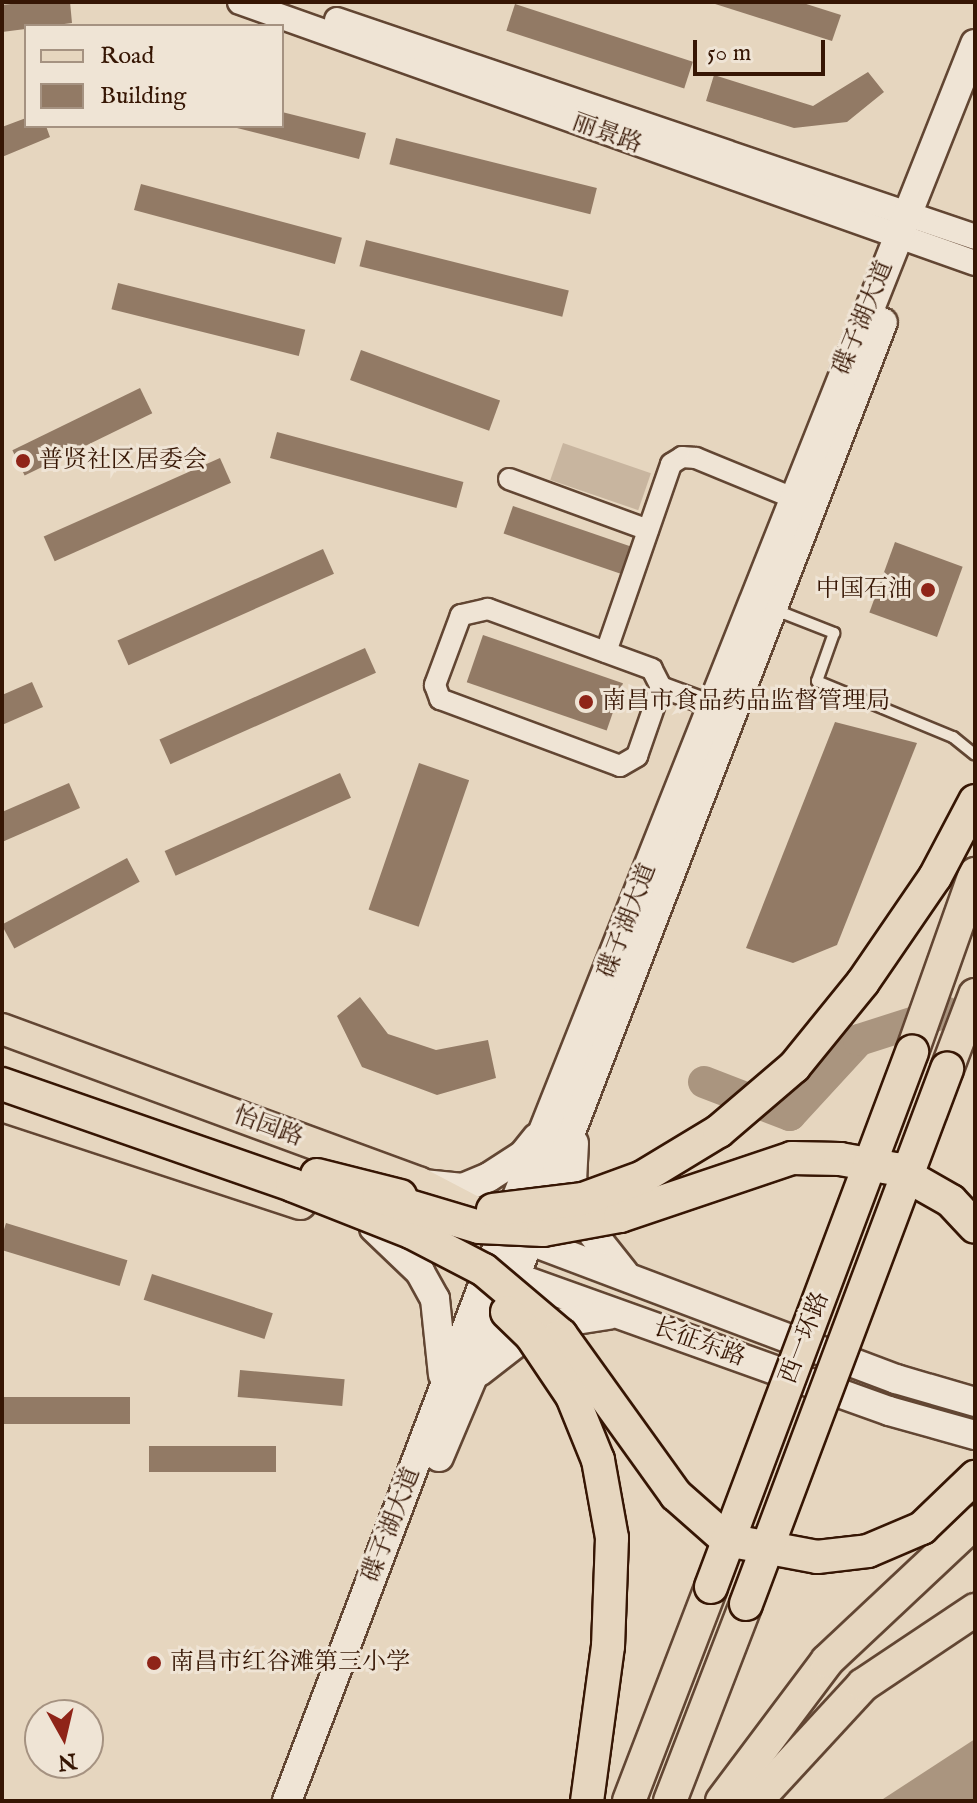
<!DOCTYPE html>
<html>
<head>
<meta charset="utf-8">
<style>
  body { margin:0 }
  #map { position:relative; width:977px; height:1803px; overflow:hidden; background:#e6d6bf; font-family:"IM FELL English","Noto Serif SC",serif }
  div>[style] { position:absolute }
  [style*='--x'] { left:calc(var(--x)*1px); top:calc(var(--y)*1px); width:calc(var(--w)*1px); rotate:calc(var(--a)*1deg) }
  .green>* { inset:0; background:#c8b59f; transform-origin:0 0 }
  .water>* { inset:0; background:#aa957f }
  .pier>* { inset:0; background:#e6d6bf }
  .river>* { height:32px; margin:-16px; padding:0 16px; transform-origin:16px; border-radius:16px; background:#aa957f }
  .building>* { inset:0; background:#927a65; transform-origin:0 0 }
  .roads { filter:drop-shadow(2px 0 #624633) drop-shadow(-2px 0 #624633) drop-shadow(0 2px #624633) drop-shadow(0 -2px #624633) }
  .service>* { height:10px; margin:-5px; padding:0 5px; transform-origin:5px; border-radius:5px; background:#efe4d5 }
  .minor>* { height:20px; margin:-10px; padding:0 10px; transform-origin:10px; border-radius:10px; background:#efe4d5 }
  .tertiary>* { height:24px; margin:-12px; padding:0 12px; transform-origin:12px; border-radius:12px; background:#efe4d5 }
  .secondary>* { height:28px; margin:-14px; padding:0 14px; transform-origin:14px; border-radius:14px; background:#efe4d5 }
  .primary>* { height:30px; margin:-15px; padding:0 15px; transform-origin:15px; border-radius:15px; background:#e6d6bf }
  .trunk>* { height:32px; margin:-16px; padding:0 16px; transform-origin:16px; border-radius:16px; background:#e6d6bf }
  .bridges { filter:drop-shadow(2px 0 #361604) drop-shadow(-2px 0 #361604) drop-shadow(0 2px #361604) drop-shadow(0 -2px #361604) }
  .trunk-bridge>* { height:32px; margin:-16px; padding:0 16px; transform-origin:16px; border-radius:16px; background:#e6d6bf }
  .dots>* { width:22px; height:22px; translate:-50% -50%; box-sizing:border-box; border:4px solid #efe4d5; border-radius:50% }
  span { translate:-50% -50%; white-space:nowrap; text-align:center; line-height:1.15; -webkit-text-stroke:6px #efe4d5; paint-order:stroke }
  .street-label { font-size:24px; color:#361604 }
  .poi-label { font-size:24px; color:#361604 }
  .left { translate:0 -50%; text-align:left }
  .right { translate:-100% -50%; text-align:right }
  .frame { position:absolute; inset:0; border:4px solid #361604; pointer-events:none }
  .legend { position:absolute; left:24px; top:24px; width:260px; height:104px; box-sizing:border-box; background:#efe4d5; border:2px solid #a59281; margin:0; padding:10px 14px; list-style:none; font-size:24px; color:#361604 }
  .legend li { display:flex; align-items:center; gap:16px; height:40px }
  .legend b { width:40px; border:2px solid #a59281 }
  .north { position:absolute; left:24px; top:1699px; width:80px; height:80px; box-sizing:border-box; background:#efe4d5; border:2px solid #a59281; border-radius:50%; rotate:172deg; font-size:22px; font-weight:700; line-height:32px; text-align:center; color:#361604 }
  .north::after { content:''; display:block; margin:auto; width:28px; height:36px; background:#8f2418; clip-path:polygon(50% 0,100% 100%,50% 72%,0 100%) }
  .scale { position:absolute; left:693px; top:40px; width:132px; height:36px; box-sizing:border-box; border:4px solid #361604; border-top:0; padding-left:10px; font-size:24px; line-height:28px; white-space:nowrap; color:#361604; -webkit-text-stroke:6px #efe4d5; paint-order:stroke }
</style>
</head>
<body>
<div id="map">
  <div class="green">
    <div style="left:563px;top:443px;width:93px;height:39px;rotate:19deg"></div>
  </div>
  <div class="water">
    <div style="clip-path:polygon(975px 1739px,975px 1801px,881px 1801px,883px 1799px)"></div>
  </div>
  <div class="pier">
    <div style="clip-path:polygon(975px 967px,975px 1067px,906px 994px)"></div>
  </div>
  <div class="river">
    <div style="--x:704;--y:1082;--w:92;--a:21"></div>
    <div style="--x:790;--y:1115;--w:102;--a:-47.4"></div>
    <div style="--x:859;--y:1040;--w:91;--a:-17.8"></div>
  </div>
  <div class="building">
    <div style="clip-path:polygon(28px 2px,70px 2px,72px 23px,2px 32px,2px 5px)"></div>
    <div style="clip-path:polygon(800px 2px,841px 15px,832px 41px,712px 3px)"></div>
    <div style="left:515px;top:4px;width:187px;height:28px;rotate:18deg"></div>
    <div style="clip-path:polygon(868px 72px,884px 92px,847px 122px,794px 128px,706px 101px,714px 75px,813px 106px)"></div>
    <div style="clip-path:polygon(282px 112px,366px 133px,359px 159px,233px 127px,282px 126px)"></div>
    <div style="clip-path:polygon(26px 118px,26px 126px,46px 126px,50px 137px,2px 157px,2px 127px)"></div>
    <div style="left:396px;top:138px;width:207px;height:27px;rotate:14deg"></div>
    <div style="left:141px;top:184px;width:208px;height:27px;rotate:15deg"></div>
    <div style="left:366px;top:240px;width:209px;height:27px;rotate:14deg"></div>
    <div style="left:118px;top:283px;width:193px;height:27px;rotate:14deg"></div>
    <div style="left:361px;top:350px;width:148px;height:32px;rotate:20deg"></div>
    <div style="left:140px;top:388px;width:28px;height:142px;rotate:64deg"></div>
    <div style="left:277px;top:432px;width:193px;height:27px;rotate:15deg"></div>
    <div style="left:220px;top:458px;width:27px;height:193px;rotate:66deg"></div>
    <div style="left:513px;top:506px;width:130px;height:29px;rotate:19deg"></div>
    <div style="left:895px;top:542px;width:72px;height:75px;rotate:20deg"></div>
    <div style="left:323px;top:549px;width:27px;height:225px;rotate:66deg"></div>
    <div style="left:483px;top:635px;width:148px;height:50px;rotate:19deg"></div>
    <div style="left:365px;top:648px;width:27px;height:225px;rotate:66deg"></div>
    <div style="clip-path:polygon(32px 682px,43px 707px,2px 725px,2px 695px)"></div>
    <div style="clip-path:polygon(835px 722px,917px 743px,837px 945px,793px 963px,746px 948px)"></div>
    <div style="left:419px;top:763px;width:53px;height:155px;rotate:19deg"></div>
    <div style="left:340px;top:773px;width:27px;height:192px;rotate:66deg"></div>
    <div style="clip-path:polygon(69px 783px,80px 808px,2px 842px,2px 812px)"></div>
    <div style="left:127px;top:858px;width:27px;height:142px;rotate:62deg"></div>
    <div style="clip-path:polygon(360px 997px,388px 1034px,436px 1050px,488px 1040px,496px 1078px,437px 1095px,362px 1067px,337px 1016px)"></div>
    <div style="left:6px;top:1223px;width:127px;height:27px;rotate:17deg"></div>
    <div style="left:152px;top:1274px;width:127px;height:27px;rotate:18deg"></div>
    <div style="left:240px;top:1370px;width:105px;height:27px;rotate:5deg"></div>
    <div style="left:3px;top:1397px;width:127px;height:27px"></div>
    <div style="left:149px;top:1446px;width:127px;height:26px"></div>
  </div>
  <div class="roads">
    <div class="service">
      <div style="--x:773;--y:609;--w:66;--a:21.5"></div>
      <div style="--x:834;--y:633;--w:51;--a:109.5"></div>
      <div style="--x:817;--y:681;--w:147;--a:22.4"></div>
      <div style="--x:953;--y:737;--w:28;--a:39"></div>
    </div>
    <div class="minor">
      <div style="--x:509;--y:479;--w:148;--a:20.1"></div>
      <div style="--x:606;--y:652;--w:199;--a:-70.9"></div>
      <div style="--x:671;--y:464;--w:13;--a:-32"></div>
      <div style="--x:682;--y:457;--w:14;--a:4"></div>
      <div style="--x:696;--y:458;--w:105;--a:22.4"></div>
      <div style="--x:661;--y:687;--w:20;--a:-117"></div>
      <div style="--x:652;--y:669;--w:175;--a:-159.9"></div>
      <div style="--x:488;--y:609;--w:28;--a:167"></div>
      <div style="--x:461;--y:615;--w:75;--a:110.4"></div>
      <div style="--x:435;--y:685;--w:15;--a:70"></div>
      <div style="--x:440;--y:699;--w:192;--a:20.4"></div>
      <div style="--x:620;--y:766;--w:20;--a:-30"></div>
      <div style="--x:637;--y:756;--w:73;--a:-70.8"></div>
      <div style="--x:661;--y:687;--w:54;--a:20.4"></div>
    </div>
    <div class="tertiary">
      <div style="--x:240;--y:2;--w:780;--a:19.55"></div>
      <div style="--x:337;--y:20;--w:674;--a:18.78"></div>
    </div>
    <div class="secondary">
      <div style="--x:574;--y:1143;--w:35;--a:93"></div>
      <div style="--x:572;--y:1178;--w:42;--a:77.6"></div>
      <div style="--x:581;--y:1219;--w:69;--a:51.5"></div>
      <div style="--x:423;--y:1184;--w:40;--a:5.7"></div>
      <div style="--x:463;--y:1188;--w:28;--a:-23"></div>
      <div style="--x:489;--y:1177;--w:40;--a:-32.9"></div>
      <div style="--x:523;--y:1155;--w:22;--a:-51"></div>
      <div style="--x:374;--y:1228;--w:64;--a:43.7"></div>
      <div style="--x:420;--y:1272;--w:31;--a:61"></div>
      <div style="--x:435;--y:1299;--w:76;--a:84"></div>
      <div style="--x:528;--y:1240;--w:393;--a:20.7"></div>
      <div style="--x:896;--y:1379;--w:82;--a:16.2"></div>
      <div style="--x:515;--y:1277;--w:397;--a:19.7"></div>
      <div style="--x:889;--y:1411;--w:89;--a:15.6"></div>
      <div style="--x:479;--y:1372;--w:75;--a:-37.9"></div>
      <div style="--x:538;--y:1326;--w:71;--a:-8.9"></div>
      <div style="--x:439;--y:1457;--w:195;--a:-67.1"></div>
      <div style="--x:515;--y:1277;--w:1023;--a:-68.93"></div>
      <div style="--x:287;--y:1801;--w:614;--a:-69.2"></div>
      <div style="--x:505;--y:1227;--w:1273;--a:-68.33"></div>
    </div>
    <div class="primary">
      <div style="--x:2;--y:1029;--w:445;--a:20.2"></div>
      <div style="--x:420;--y:1183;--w:88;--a:27.7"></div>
      <div style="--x:2;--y:1106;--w:314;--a:18.2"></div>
    </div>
    <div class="trunk">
      <div style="--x:912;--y:1052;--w:189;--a:-70.5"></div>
      <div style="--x:947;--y:1069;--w:79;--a:-69.3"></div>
      <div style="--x:629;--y:1801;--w:229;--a:-69"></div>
      <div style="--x:670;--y:1801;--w:211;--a:-68.9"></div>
      <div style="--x:722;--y:1801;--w:175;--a:-53.1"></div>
      <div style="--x:827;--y:1661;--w:203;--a:-43.2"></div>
      <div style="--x:756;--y:1801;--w:158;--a:-47.3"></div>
      <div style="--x:863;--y:1685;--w:135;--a:-33.8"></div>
    </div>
  </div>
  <div class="bridges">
    <div class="trunk-bridge">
      <div style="--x:2;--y:1084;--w:307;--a:19.2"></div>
      <div style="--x:292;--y:1185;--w:128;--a:21.6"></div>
      <div style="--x:411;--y:1232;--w:82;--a:27.5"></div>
      <div style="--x:484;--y:1270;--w:101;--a:40.2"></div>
      <div style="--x:561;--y:1335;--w:197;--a:54.3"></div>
      <div style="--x:676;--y:1495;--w:68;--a:41.4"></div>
      <div style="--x:727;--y:1540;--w:92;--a:10.7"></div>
      <div style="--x:817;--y:1557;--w:51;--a:-6.7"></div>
      <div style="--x:868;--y:1551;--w:59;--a:-23.1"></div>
      <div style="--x:922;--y:1528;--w:74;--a:-43.9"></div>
      <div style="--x:317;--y:1175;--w:86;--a:14.2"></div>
      <div style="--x:379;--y:1197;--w:104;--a:16.7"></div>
      <div style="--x:479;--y:1227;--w:64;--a:2.7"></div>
      <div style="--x:543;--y:1230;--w:78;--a:-10.3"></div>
      <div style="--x:620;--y:1216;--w:182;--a:-18.6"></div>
      <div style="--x:792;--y:1158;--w:48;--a:1.2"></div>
      <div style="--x:840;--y:1159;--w:56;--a:10.3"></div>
      <div style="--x:895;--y:1169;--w:64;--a:29.7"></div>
      <div style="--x:951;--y:1201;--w:35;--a:47"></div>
      <div style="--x:493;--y:1210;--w:91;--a:-7"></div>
      <div style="--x:583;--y:1199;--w:64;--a:-20.1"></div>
      <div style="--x:643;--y:1177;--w:89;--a:-31.2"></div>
      <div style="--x:719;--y:1131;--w:99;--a:-40.5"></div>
      <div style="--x:794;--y:1067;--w:109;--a:-50.9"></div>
      <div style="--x:863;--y:982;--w:127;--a:-55.6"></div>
      <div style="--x:935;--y:877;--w:86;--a:-62.2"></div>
      <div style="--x:507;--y:1312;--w:33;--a:44"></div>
      <div style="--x:531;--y:1335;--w:73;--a:56.1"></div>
      <div style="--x:572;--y:1396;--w:69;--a:67.9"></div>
      <div style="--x:598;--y:1460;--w:79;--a:79.8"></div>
      <div style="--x:612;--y:1538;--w:108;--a:92.1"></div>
      <div style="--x:608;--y:1646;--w:156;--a:97.7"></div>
      <div style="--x:711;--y:1587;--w:572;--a:-69.41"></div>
      <div style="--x:746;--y:1604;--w:572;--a:-69.41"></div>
    </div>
  </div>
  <div class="dots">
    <div style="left:23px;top:461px;background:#8f2418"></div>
    <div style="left:928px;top:590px;background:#8f2418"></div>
    <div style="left:586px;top:702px;background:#8f2418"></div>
    <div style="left:154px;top:1663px;background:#8f2418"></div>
  </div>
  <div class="street-label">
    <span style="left:607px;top:134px;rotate:20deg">丽景路</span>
    <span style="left:864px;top:318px;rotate:-68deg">碟子湖大道</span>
    <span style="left:628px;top:921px;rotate:-69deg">碟子湖大道</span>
    <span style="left:268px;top:1127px;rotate:20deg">怡园路</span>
    <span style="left:805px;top:1338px;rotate:-69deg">西一环路</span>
    <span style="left:699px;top:1343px;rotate:20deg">长征东路</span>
    <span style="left:392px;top:1525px;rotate:-69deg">碟子湖大道</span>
  </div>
  <div class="poi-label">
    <span class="left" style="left:39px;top:461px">普贤社区居委会</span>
    <span class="right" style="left:912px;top:590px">中国石油</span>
    <span class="left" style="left:602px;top:702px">南昌市食品药品监督管理局</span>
    <span class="left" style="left:170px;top:1663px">南昌市红谷滩第三小学</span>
  </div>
  <div class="frame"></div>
  <ul class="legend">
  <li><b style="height:10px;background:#e6d6bf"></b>Road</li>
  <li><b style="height:22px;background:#927a65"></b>Building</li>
  </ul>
  <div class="north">N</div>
  <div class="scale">50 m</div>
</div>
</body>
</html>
